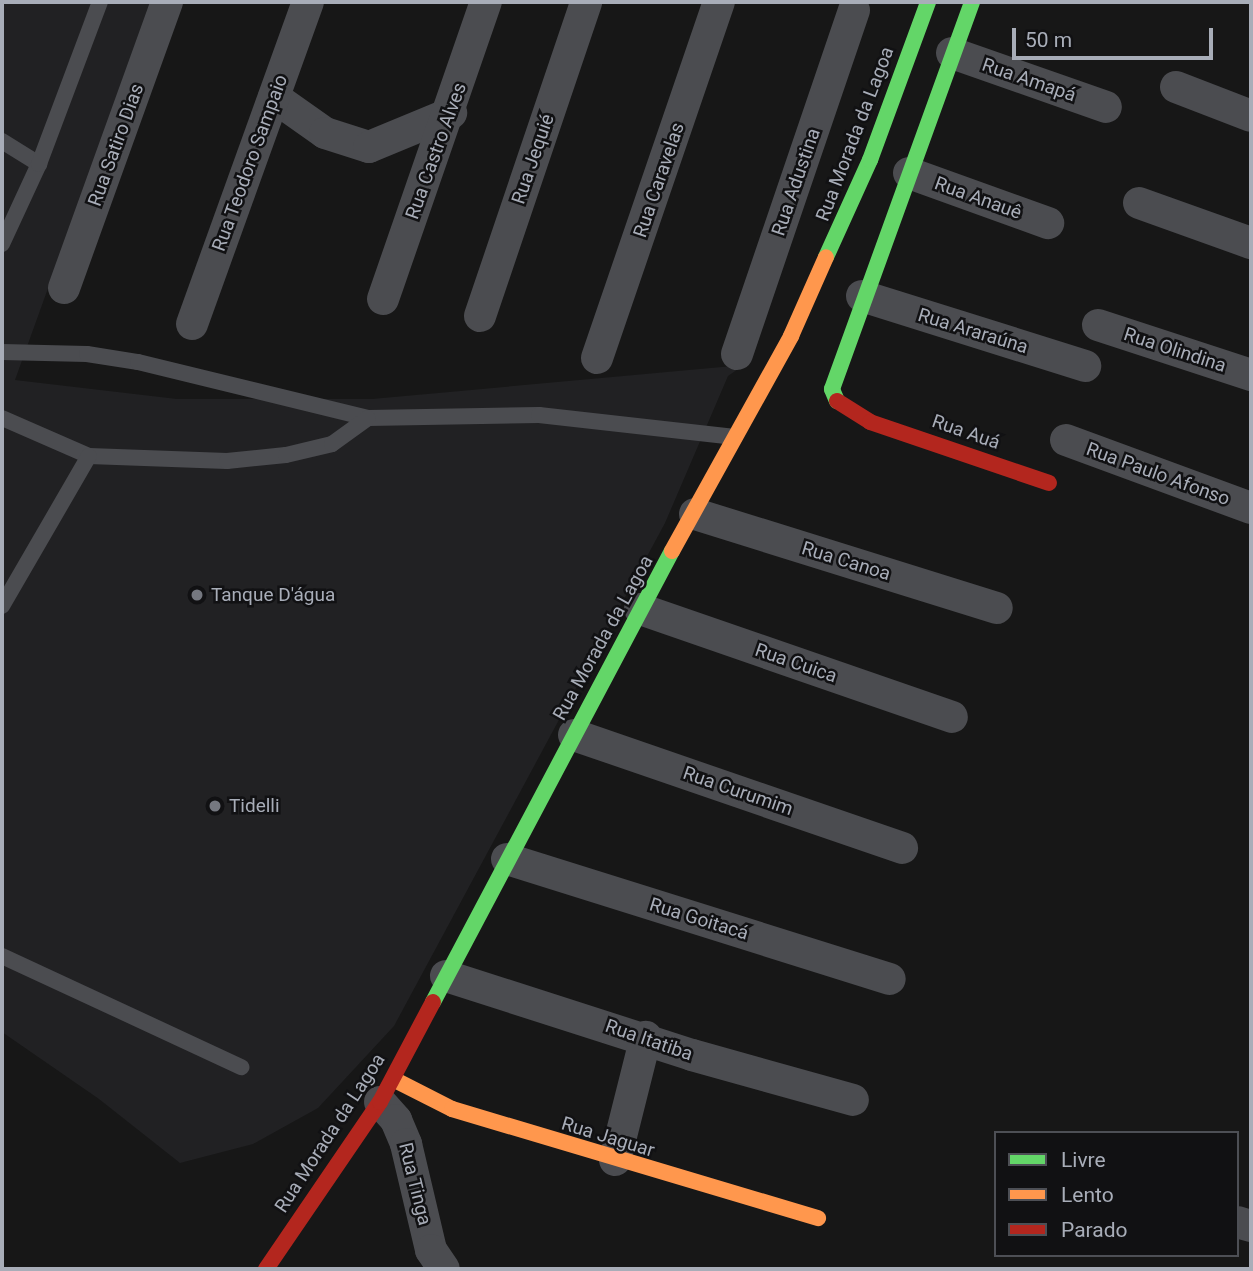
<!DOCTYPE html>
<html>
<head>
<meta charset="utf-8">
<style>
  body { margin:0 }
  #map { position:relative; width:1253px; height:1271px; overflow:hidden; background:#171717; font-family:Roboto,sans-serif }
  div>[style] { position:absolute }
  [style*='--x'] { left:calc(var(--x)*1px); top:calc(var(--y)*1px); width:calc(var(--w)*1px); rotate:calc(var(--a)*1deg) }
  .built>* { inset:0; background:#212123 }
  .lane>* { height:16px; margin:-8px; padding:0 8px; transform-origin:8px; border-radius:8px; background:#4b4c50 }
  .street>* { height:32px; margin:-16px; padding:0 16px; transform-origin:16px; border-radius:16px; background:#4b4c50 }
  .fast>* { height:16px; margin:-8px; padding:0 8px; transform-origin:8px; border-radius:8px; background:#63d668 }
  .slow>* { height:16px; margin:-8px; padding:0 8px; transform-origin:8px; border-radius:8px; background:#ff974d }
  .jam>* { height:16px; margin:-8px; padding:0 8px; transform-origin:8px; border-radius:8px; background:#b3261e }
  .dots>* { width:19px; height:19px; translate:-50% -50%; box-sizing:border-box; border:4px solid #111113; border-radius:50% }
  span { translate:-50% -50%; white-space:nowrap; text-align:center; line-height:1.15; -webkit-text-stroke:5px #111113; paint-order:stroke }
  .street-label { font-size:19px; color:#a8adb8 }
  .poi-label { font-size:19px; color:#a8adb8 }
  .left { translate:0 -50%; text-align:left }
  .frame { position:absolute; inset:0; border:4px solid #a8adb8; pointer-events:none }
  .legend { position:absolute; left:994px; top:1131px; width:245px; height:126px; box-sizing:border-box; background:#111113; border:2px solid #4d4f55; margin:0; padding:9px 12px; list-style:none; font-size:21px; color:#a8adb8 }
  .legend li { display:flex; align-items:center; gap:14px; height:35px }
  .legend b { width:35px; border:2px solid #4d4f55 }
  .scale { position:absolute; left:1012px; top:28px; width:201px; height:32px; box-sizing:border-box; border:4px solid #a8adb8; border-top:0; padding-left:9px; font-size:21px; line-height:24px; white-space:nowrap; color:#a8adb8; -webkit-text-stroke:5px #111113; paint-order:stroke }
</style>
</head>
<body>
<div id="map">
  <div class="built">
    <div style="clip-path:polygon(2px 2px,151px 2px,15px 380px,177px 399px,372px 399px,744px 365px,728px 376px,665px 523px,394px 1026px,318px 1108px,253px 1144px,180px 1163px,99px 1099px,2px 1032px)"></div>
  </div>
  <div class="lane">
    <div style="--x:2;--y:141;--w:44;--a:31.9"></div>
    <div style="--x:2;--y:244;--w:88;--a:-65.2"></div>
    <div style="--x:39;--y:164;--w:173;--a:-69.4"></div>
    <div style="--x:2;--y:352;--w:85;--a:1.3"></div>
    <div style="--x:87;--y:354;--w:52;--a:8.9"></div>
    <div style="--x:138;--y:362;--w:237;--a:13.7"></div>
    <div style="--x:368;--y:418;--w:171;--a:-1"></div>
    <div style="--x:539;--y:415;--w:197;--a:6.4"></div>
    <div style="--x:2;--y:418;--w:95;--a:23.6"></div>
    <div style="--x:89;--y:456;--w:138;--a:2.1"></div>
    <div style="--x:227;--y:461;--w:59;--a:-5.8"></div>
    <div style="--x:286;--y:455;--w:47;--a:-13.4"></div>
    <div style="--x:332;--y:444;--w:44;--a:-35.8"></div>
    <div style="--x:2;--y:606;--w:173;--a:-59.9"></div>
    <div style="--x:2;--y:956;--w:264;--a:24.9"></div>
  </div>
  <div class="street">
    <div style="--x:952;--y:53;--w:163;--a:19.3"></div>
    <div style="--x:1176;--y:87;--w:80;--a:21.1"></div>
    <div style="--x:274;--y:97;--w:62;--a:35.2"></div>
    <div style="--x:325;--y:133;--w:46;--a:17.7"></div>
    <div style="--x:369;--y:147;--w:89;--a:-22.5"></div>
    <div style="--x:909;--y:173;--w:148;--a:19.8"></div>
    <div style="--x:1139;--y:203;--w:119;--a:19.7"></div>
    <div style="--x:64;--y:288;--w:304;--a:-70.2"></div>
    <div style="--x:862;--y:296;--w:234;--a:17.4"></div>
    <div style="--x:383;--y:299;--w:314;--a:-70.9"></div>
    <div style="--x:480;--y:316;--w:331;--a:-71.3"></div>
    <div style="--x:192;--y:324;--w:342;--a:-70.2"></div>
    <div style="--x:1098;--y:325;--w:161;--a:18.1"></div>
    <div style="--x:737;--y:354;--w:363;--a:-71.2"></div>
    <div style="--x:597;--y:358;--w:376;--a:-71.1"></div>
    <div style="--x:1066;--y:440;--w:197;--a:20.2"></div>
    <div style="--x:695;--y:514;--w:316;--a:17.3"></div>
    <div style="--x:640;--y:609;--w:330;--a:19.1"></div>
    <div style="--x:574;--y:735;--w:347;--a:19"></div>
    <div style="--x:507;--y:859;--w:401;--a:17.4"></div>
    <div style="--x:446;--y:976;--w:258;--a:17.8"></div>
    <div style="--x:692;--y:1055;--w:167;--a:15.6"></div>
    <div style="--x:380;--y:1102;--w:24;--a:48"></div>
    <div style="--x:396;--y:1120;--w:26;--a:67"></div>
    <div style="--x:406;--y:1144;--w:109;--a:76.7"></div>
    <div style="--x:431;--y:1250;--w:23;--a:56"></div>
    <div style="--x:615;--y:1160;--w:127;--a:-75.9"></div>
    <div style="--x:1237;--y:1222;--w:15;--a:16"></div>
  </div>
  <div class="fast">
    <div style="--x:826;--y:257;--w:107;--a:-65.6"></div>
    <div style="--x:870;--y:160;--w:168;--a:-69.8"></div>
    <div style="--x:837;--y:401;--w:13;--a:-113"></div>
    <div style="--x:832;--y:389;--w:412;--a:-70.1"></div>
    <div style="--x:433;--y:1002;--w:510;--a:-62.08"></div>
  </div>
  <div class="slow">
    <div style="--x:672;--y:551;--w:246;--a:-61"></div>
    <div style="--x:791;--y:336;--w:86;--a:-66.1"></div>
    <div style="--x:393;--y:1079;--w:66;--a:27"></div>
    <div style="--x:452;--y:1109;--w:382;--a:16.6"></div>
  </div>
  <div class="jam">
    <div style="--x:837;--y:401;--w:39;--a:32"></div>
    <div style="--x:870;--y:422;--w:189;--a:18.8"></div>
    <div style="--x:266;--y:1269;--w:202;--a:-55.7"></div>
    <div style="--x:380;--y:1102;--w:113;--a:-62.1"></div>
  </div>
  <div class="dots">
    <div style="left:197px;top:595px;background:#757880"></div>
    <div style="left:215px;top:806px;background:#757880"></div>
  </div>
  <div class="street-label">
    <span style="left:1029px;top:80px;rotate:19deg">Rua Amapá</span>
    <span style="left:855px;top:134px;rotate:-69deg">Rua Morada da Lagoa</span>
    <span style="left:116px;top:145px;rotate:-70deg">Rua Satiro Dias</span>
    <span style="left:436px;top:151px;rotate:-70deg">Rua Castro Alves</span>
    <span style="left:533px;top:159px;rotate:-71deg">Rua Jequié</span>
    <span style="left:250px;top:163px;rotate:-70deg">Rua Teodoro Sampaio</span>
    <span style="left:659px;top:180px;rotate:-71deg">Rua Caravelas</span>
    <span style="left:796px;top:182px;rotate:-71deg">Rua Adustina</span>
    <span style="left:978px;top:198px;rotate:20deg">Rua Anauê</span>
    <span style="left:973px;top:331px;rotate:17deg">Rua Araraúna</span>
    <span style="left:1175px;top:350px;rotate:18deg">Rua Olindina</span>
    <span style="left:966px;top:432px;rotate:19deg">Rua Auá</span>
    <span style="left:1158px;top:474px;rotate:20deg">Rua Paulo Afonso</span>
    <span style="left:846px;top:561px;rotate:17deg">Rua Canoa</span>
    <span style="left:603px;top:638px;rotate:-61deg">Rua Morada da Lagoa</span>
    <span style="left:796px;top:663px;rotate:19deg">Rua Cuica</span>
    <span style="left:738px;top:791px;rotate:19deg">Rua Curumim</span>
    <span style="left:699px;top:919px;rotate:17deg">Rua Goitacá</span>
    <span style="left:649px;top:1040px;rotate:19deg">Rua Itatiba</span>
    <span style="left:330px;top:1133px;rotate:-57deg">Rua Morada da Lagoa</span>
    <span style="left:608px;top:1137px;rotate:17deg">Rua Jaguar</span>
    <span style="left:415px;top:1184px;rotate:76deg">Rua Tinga</span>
  </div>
  <div class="poi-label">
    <span class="left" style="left:211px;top:595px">Tanque D'água</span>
    <span class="left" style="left:229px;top:806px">Tidelli</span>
  </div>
  <div class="frame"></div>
  <ul class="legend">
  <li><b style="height:9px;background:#63d668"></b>Livre</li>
  <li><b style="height:9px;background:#ff974d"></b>Lento</li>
  <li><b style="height:9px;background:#b3261e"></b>Parado</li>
  </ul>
  <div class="scale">50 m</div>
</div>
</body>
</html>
